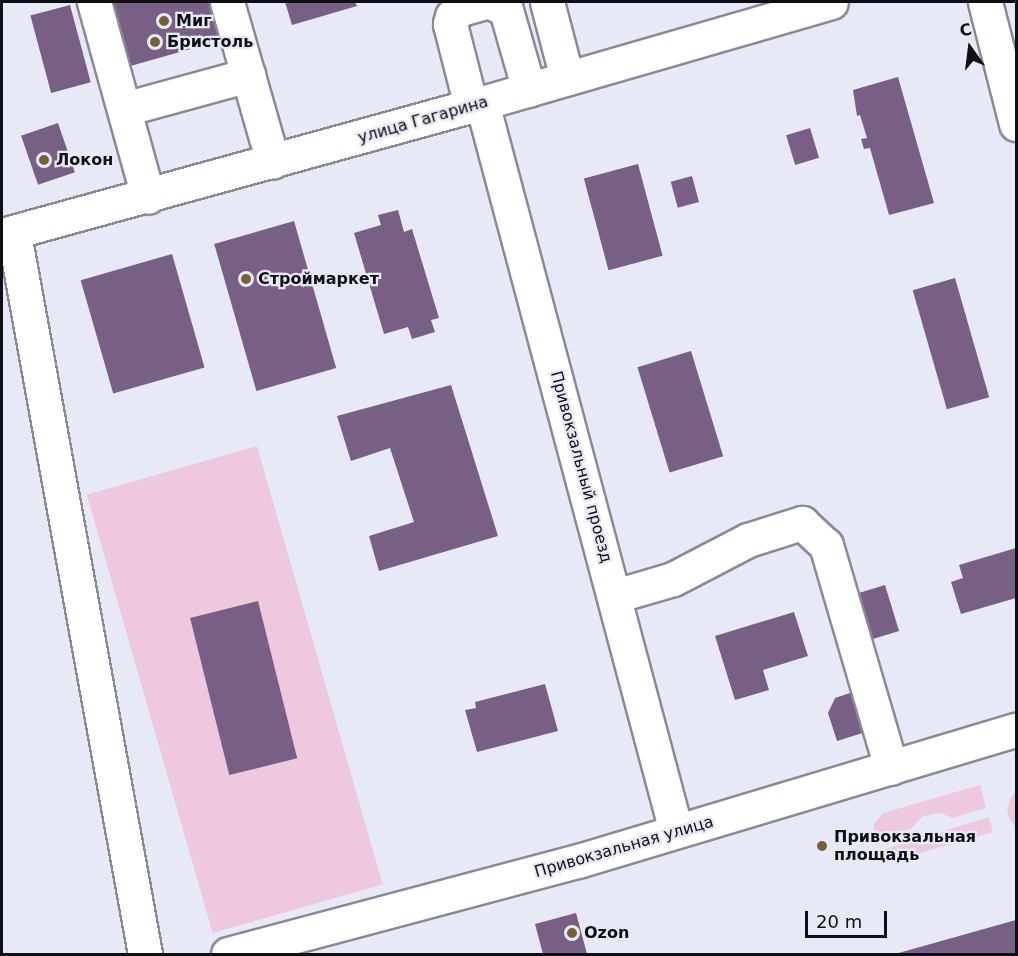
<!DOCTYPE html>
<html>
<head>
<meta charset="utf-8">
<style>
  body { margin:0 }
  #map { position:relative; width:1018px; height:956px; overflow:hidden; background:#e7e9f6; font-family:"DejaVu Sans",sans-serif }
  div>[style] { position:absolute }
  [style*='--x'] { left:calc(var(--x)*1px); top:calc(var(--y)*1px); width:calc(var(--w)*1px); rotate:calc(var(--a)*1deg) }
  .green>* { inset:0; background:#eec9dd; transform-origin:0 0 }
  .building>* { inset:0; background:#775f86; transform-origin:0 0 }
  .roads { filter:drop-shadow(2px 0 #898a97) drop-shadow(-2px 0 #898a97) drop-shadow(0 2px #898a97) drop-shadow(0 -2px #898a97) }
  .minor>* { height:33px; margin:-16.5px; padding:0 16.5px; transform-origin:16.5px; border-radius:16.5px; background:#fff }
  .dots>* { width:16px; height:16px; translate:-50% -50%; box-sizing:border-box; border:3px solid #e7e9f6; border-radius:50% }
  span { translate:-50% -50%; white-space:nowrap; text-align:center; line-height:1.15; -webkit-text-stroke:4.5px #e7e9f6; paint-order:stroke }
  .poi-label { font-size:16px; color:#0e0f13; font-weight:700 }
  .left { translate:0 -50%; text-align:left }
  .street-label { font-size:16px; color:#0e0f13 }
  .frame { position:absolute; inset:0; border:3px solid #0e0f13; pointer-events:none }
  .north { position:absolute; left:940px; top:18px; width:60px; height:60px; -webkit-text-stroke:4px #e7e9f6; paint-order:stroke; rotate:346deg; font-size:16px; font-weight:700; line-height:24px; text-align:center; color:#0e0f13 }
  .north::after { content:''; display:block; margin:auto; width:21px; height:27px; background:#0e0f13; clip-path:polygon(50% 0,100% 100%,50% 72%,0 100%) }
  .scale { position:absolute; left:805px; top:911px; width:82px; height:27px; box-sizing:border-box; border:3px solid #0e0f13; border-top:0; padding-left:8px; font-size:18px; line-height:21px; white-space:nowrap; color:#0e0f13; -webkit-text-stroke:4px #e7e9f6; paint-order:stroke }
</style>
</head>
<body>
<div id="map">
  <div class="green">
    <div style="left:257px;top:446px;width:456px;height:177px;rotate:74deg"></div>
    <div style="clip-path:polygon(980px 785px,986px 808px,953px 818px,940px 813px,923px 816px,911px 829px,877px 840px,873px 826px,883px 813px)"></div>
    <div style="clip-path:polygon(1016px 792px,1016px 828px,1010px 820px,1007px 811px,1010px 798px)"></div>
    <div style="clip-path:polygon(989px 817px,993px 832px,882px 864px,877px 858px,876px 852px)"></div>
  </div>
  <div class="building">
    <div style="clip-path:polygon(106px 2px,211px 2px,222px 40px,127px 67px)"></div>
    <div style="clip-path:polygon(285px 2px,355px 2px,357px 6px,292px 25px)"></div>
    <div style="left:70px;top:5px;width:80px;height:41px;rotate:75deg"></div>
    <div style="clip-path:polygon(898px 77px,934px 203px,889px 215px,870px 148px,864px 149px,861px 139px,867px 138px,860px 115px,857px 116px,853px 90px)"></div>
    <div style="left:58px;top:123px;width:52px;height:39px;rotate:71deg"></div>
    <div style="left:810px;top:128px;width:31px;height:25px;rotate:73deg"></div>
    <div style="left:638px;top:164px;width:95px;height:56px;rotate:75deg"></div>
    <div style="left:692px;top:176px;width:27px;height:22px;rotate:75deg"></div>
    <div style="clip-path:polygon(398px 210px,404px 232px,412px 229px,439px 318px,431px 320px,435px 332px,412px 339px,408px 327px,384px 334px,354px 233px,381px 225px,378px 215px)"></div>
    <div style="left:294px;top:221px;width:153px;height:83px;rotate:74deg"></div>
    <div style="left:172px;top:254px;width:118px;height:95px;rotate:74deg"></div>
    <div style="left:955px;top:278px;width:124px;height:44px;rotate:74deg"></div>
    <div style="left:691px;top:351px;width:110px;height:56px;rotate:73deg"></div>
    <div style="clip-path:polygon(451px 385px,498px 536px,379px 571px,369px 536px,414px 522px,390px 448px,351px 461px,337px 416px)"></div>
    <div style="clip-path:polygon(1016px 548px,1016px 598px,961px 614px,951px 582px,963px 578px,959px 565px)"></div>
    <div style="left:885px;top:585px;width:48px;height:36px;rotate:73deg"></div>
    <div style="left:258px;top:601px;width:162px;height:70px;rotate:76deg"></div>
    <div style="clip-path:polygon(794px 612px,808px 656px,763px 670px,769px 690px,735px 700px,715px 636px)"></div>
    <div style="clip-path:polygon(545px 684px,558px 731px,477px 752px,465px 710px,476px 708px,475px 702px)"></div>
    <div style="clip-path:polygon(856px 691px,869px 731px,837px 741px,828px 713px,835px 698px)"></div>
    <div style="clip-path:polygon(576px 913px,587px 954px,543px 954px,535px 924px)"></div>
    <div style="clip-path:polygon(1016px 920px,1016px 954px,895px 954px)"></div>
  </div>
  <div class="roads">
    <div class="minor">
      <div style="--x:94;--y:2;--w:202;--a:74.5"></div>
      <div style="--x:227;--y:2;--w:166;--a:74"></div>
      <div style="--x:491;--y:2;--w:17;--a:28"></div>
      <div style="--x:506;--y:10;--w:83;--a:74"></div>
      <div style="--x:547;--y:2;--w:79;--a:75.3"></div>
      <div style="--x:985;--y:2;--w:126;--a:75.7"></div>
      <div style="--x:482;--y:103;--w:753;--a:75.08"></div>
      <div style="--x:471;--y:106;--w:85;--a:-104.4"></div>
      <div style="--x:450;--y:24;--w:8;--a:-76"></div>
      <div style="--x:452;--y:16;--w:11;--a:-38"></div>
      <div style="--x:461;--y:9;--w:26;--a:-16"></div>
      <div style="--x:124;--y:109;--w:129;--a:-15.3"></div>
      <div style="--x:14;--y:234;--w:732;--a:79.69"></div>
      <div style="--x:2;--y:235;--w:498;--a:-15.4"></div>
      <div style="--x:482;--y:103;--w:363;--a:-16.1"></div>
      <div style="--x:615;--y:596;--w:60;--a:-16.3"></div>
      <div style="--x:673;--y:579;--w:85;--a:-27.5"></div>
      <div style="--x:748;--y:540;--w:57;--a:-17.5"></div>
      <div style="--x:802;--y:523;--w:33;--a:43"></div>
      <div style="--x:826;--y:545;--w:232;--a:73.7"></div>
      <div style="--x:228;--y:954;--w:362;--a:-14.9"></div>
      <div style="--x:578;--y:861;--w:457;--a:-16.7"></div>
    </div>
  </div>
  <div class="dots">
    <div style="left:164px;top:21px;background:#786131"></div>
    <div style="left:155px;top:42px;background:#786131"></div>
    <div style="left:44px;top:160px;background:#786131"></div>
    <div style="left:246px;top:279px;background:#786131"></div>
    <div style="left:822px;top:846px;background:#786131"></div>
    <div style="left:572px;top:933px;background:#786131"></div>
  </div>
  <div class="poi-label">
    <span class="left" style="left:176px;top:21px">Миг</span>
    <span class="left" style="left:167px;top:42px">Бристоль</span>
    <span class="left" style="left:56px;top:160px">Локон</span>
    <span class="left" style="left:258px;top:279px">Строймаркет</span>
    <span class="left" style="left:834px;top:846px">Привокзальная<br>площадь</span>
    <span class="left" style="left:584px;top:933px">Ozon</span>
  </div>
  <div class="street-label">
    <span style="left:423px;top:120px;rotate:-16deg">улица Гагарина</span>
    <span style="left:581px;top:467px;rotate:75deg">Привокзальный проезд</span>
    <span style="left:624px;top:847px;rotate:-16deg">Привокзальная улица</span>
  </div>
  <div class="frame"></div>
  <div class="north">С</div>
  <div class="scale">20 m</div>
</div>
</body>
</html>
